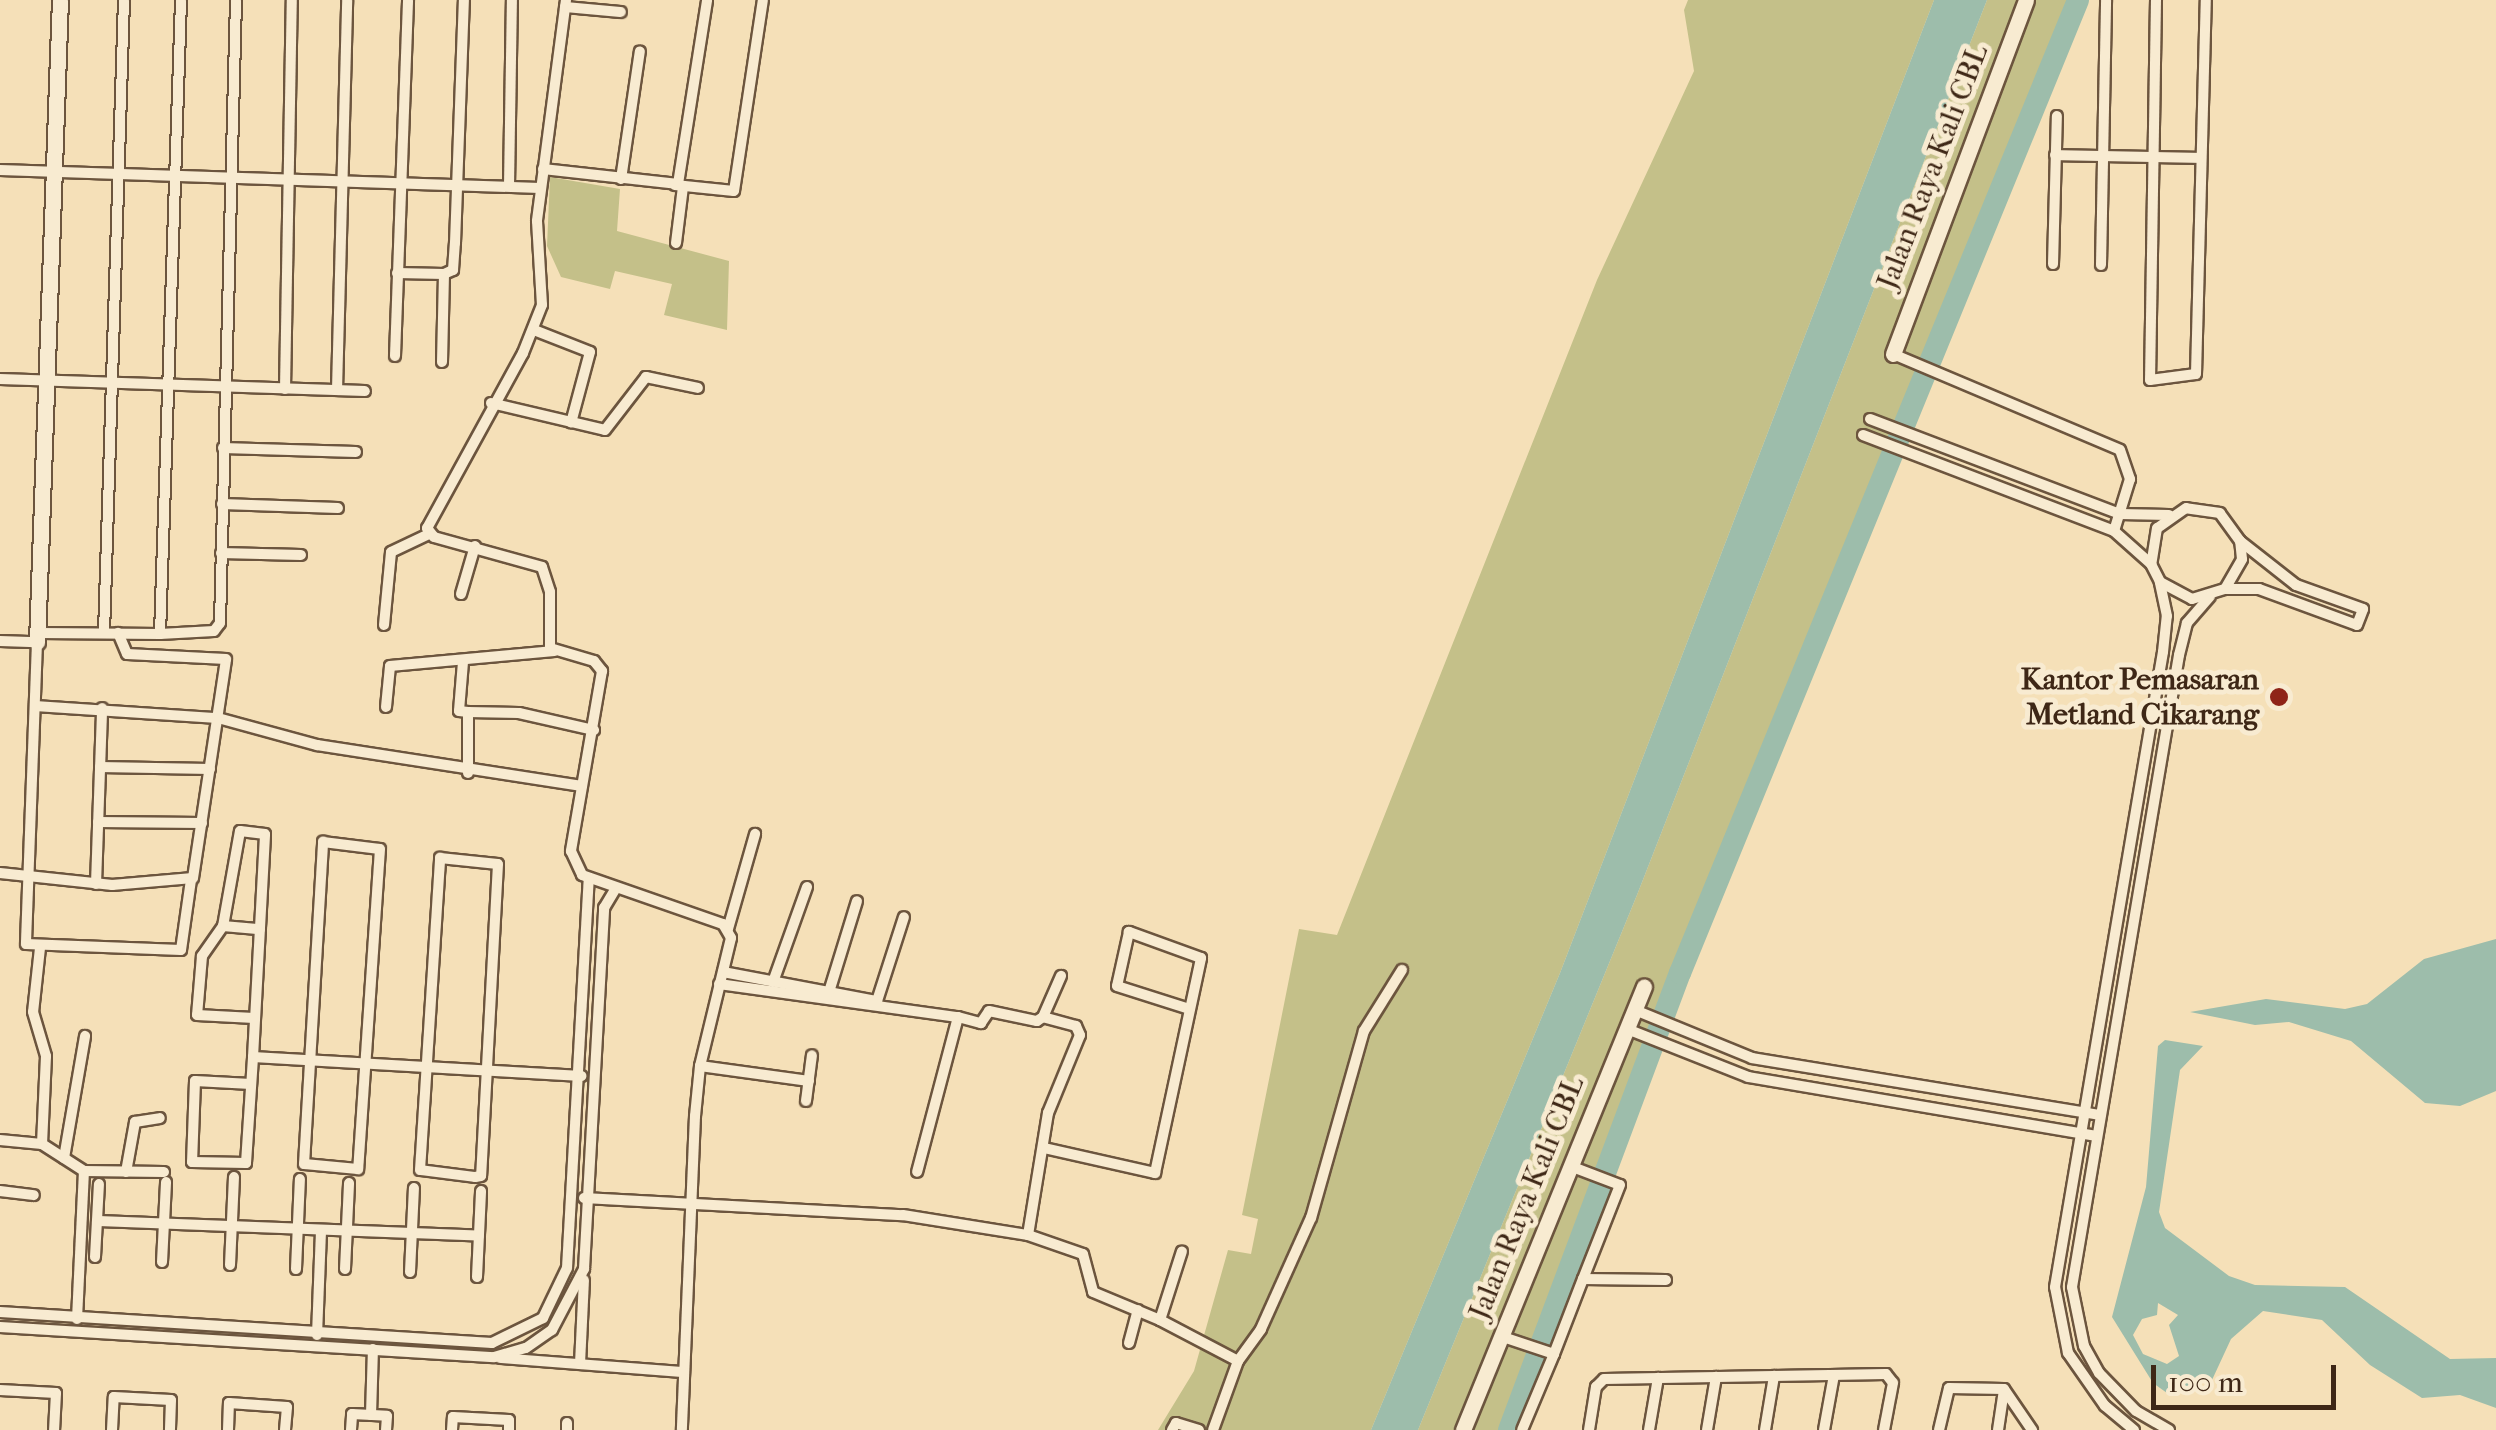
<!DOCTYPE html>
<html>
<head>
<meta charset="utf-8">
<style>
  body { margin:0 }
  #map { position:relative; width:2496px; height:1430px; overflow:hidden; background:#f5e0b8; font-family:"IM FELL French Canon",serif }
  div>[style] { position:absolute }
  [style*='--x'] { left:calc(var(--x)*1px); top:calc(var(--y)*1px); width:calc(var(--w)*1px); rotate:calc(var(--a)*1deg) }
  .green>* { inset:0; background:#c4c089 }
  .water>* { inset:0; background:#9dbdab }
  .river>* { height:22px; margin:-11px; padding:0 11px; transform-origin:11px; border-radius:11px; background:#9dbdab }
  .roads { filter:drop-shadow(2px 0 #6c553e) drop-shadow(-2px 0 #6c553e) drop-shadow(0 2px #6c553e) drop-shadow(0 -2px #6c553e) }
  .street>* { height:10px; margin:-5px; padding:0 5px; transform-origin:5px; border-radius:5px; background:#f8ebd1 }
  .secondary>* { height:15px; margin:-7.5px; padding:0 7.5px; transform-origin:7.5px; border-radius:7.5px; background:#f8ebd1 }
  .dots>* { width:28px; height:28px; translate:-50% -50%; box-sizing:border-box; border:5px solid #f8ebd1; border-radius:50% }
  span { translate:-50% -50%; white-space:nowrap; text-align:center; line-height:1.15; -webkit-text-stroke:10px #f8ebd1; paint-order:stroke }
  .street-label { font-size:30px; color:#3e2716 }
  .poi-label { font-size:30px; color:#3e2716; font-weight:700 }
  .right { translate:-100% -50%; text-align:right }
  .scale { position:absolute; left:2151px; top:1365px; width:185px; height:45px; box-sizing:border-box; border:5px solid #3e2716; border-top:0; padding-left:12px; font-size:30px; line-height:35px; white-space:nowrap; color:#3e2716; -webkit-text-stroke:8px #f8ebd1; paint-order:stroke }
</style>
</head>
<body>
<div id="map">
  <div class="green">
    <div style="clip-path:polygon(1688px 0,1934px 0,1560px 973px,1371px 1430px,1158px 1430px,1194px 1371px,1228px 1250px,1251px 1254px,1258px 1219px,1242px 1215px,1299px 929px,1337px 935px,1597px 280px,1694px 71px,1684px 10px)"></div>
    <div style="clip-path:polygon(1987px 0,2071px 0,1501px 1430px,1418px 1430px,1637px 895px)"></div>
    <div style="clip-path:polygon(550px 177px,620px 189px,617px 231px,729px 261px,727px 330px,664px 315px,672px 284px,615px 271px,610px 289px,561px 277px,547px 246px)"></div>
  </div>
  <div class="water">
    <div style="clip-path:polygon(1934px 0,1987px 0,1637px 895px,1418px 1430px,1371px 1430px,1560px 973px)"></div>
    <div style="clip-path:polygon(2496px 939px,2496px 1091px,2460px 1106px,2425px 1103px,2351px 1041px,2289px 1022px,2255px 1025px,2190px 1012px,2266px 999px,2345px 1009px,2367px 1004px,2424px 959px)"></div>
    <div style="clip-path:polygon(evenodd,2165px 1040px,2203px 1046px,2180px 1070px,2159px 1212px,2165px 1228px,2229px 1276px,2255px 1285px,2345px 1287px,2450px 1359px,2496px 1358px,2496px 1408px,2460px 1395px,2422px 1398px,2370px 1365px,2322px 1320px,2263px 1311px,2231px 1339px,2212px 1380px,2167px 1393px,2153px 1383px,2112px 1317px,2146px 1187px,2158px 1046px,2165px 1040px,2158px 1303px,2178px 1315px,2169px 1325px,2179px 1356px,2167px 1364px,2143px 1354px,2133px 1335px,2142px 1319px,2157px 1315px,2158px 1303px)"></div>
  </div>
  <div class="river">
    <div style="--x:1509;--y:1430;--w:488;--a:-69.5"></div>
    <div style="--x:1680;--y:973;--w:1051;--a:-67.75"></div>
  </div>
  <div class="roads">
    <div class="street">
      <div style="--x:566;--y:0;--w:223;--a:97.5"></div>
      <div style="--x:537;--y:221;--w:84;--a:86.6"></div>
      <div style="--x:542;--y:305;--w:52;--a:111.6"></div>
      <div style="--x:523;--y:353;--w:200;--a:118.7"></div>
      <div style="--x:427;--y:528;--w:11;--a:52"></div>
      <div style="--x:434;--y:537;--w:112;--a:15.5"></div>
      <div style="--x:542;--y:567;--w:26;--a:72"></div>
      <div style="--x:550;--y:592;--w:56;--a:90"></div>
      <div style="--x:550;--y:648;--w:46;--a:16.5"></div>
      <div style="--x:594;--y:661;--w:13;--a:51"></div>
      <div style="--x:602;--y:671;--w:183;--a:99.8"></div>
      <div style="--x:571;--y:851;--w:26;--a:65"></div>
      <div style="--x:582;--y:875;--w:149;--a:19.2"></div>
      <div style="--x:723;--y:924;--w:16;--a:60"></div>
      <div style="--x:731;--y:938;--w:132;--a:103.6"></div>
      <div style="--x:700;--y:1066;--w:50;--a:95.7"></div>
      <div style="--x:695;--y:1116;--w:314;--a:92.4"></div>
      <div style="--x:2156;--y:0;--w:380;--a:90.9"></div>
      <div style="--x:2150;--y:380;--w:46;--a:-7.4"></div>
      <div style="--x:2196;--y:374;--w:374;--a:-88.5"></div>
      <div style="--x:565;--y:7;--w:56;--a:5.1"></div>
      <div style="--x:2055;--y:155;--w:144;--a:1.2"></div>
      <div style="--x:543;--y:169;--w:136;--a:6.3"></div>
      <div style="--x:678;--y:184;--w:186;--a:-81"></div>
      <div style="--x:0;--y:170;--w:540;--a:1.91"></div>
      <div style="--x:621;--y:179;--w:129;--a:-81.6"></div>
      <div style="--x:675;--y:185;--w:59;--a:5.8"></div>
      <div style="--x:734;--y:191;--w:193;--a:-81.4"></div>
      <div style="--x:509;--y:186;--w:186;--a:-89.1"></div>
      <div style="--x:676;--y:243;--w:56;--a:-82.9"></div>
      <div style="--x:2053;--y:264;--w:148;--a:-88.5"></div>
      <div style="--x:2101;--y:265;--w:265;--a:-88.9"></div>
      <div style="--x:397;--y:273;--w:47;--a:1.2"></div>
      <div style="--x:534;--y:330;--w:60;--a:21.4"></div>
      <div style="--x:590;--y:352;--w:73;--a:105"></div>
      <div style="--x:1893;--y:354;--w:246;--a:22.9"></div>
      <div style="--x:2120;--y:450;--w:31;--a:71"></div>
      <div style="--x:2130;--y:479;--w:54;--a:107.1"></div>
      <div style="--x:395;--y:356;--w:356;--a:-87.9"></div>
      <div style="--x:442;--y:362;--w:88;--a:-88.7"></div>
      <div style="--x:444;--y:274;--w:10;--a:-24"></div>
      <div style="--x:453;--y:270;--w:27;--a:-86"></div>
      <div style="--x:455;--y:243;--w:243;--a:-87.9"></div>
      <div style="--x:0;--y:379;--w:365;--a:1.9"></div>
      <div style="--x:285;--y:389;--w:389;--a:-89"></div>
      <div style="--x:337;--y:390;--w:390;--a:-88.5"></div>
      <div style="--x:491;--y:403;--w:117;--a:13.3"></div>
      <div style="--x:605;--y:430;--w:67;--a:-52.3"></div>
      <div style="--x:646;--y:377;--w:53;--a:11.9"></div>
      <div style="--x:1870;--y:419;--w:267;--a:20.8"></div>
      <div style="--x:2120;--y:514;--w:49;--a:1.2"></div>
      <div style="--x:1863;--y:435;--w:269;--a:20.9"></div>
      <div style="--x:2114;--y:531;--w:50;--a:41.7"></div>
      <div style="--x:2151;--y:564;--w:20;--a:63"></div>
      <div style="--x:2160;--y:582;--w:36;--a:28"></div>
      <div style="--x:2192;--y:599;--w:34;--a:-17"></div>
      <div style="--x:2225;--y:589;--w:34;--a:-60"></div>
      <div style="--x:2242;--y:559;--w:18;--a:-96"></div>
      <div style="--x:2240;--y:541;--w:34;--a:-126"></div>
      <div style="--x:2220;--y:513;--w:34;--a:-172"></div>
      <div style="--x:2186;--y:508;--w:35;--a:145"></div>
      <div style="--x:2157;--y:528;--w:36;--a:99"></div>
      <div style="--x:223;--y:448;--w:133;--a:1.7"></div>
      <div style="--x:222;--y:504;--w:116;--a:2"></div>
      <div style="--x:221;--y:553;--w:80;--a:1.4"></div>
      <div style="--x:2225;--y:589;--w:34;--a:0"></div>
      <div style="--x:2259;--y:589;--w:104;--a:20.2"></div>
      <div style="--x:2357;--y:625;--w:17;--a:-69"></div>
      <div style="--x:2363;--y:609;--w:71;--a:-160.3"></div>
      <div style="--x:2296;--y:585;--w:71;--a:-141.8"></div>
      <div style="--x:461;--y:594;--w:50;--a:-73.7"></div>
      <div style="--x:384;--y:625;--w:73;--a:-84.5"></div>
      <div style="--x:391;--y:552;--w:42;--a:-25.3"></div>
      <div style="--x:40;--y:633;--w:120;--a:0.5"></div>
      <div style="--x:160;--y:634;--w:54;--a:-3.2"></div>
      <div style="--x:214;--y:631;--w:10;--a:-53"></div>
      <div style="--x:220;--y:623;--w:623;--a:-88.53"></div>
      <div style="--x:104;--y:633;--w:633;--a:-88.19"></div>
      <div style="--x:160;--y:634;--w:634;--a:-88.1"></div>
      <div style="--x:0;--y:641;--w:37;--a:2"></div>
      <div style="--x:37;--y:642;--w:302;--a:92.1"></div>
      <div style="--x:26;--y:944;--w:155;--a:2.2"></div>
      <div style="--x:181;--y:950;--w:71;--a:-81.9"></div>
      <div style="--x:463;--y:662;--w:49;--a:94.7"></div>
      <div style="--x:459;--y:711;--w:9;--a:6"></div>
      <div style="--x:468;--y:712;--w:61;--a:90"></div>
      <div style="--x:35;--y:706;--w:183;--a:3.8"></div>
      <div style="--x:218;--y:718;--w:103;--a:15.3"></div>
      <div style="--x:317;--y:745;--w:268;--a:8.8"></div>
      <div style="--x:386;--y:707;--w:41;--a:-84.4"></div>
      <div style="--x:390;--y:666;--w:165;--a:-5.2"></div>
      <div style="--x:468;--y:712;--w:51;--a:1.1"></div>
      <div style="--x:519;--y:713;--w:77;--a:12.8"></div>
      <div style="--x:100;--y:767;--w:110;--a:1"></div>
      <div style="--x:98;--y:822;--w:104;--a:0.6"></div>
      <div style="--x:323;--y:842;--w:57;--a:7"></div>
      <div style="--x:380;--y:849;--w:321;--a:93.9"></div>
      <div style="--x:358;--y:1169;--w:54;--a:-174.7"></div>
      <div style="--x:304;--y:1164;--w:323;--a:-86.6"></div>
      <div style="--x:440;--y:858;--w:58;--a:5.9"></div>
      <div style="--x:498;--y:864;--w:312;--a:93.1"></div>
      <div style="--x:481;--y:1176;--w:6;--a:171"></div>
      <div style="--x:475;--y:1177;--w:55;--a:-172.7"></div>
      <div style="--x:420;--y:1170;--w:313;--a:-86.3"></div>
      <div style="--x:0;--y:873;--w:113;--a:6.1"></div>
      <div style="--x:112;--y:885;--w:81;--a:-4.9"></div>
      <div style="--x:193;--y:878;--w:221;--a:-81.4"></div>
      <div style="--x:226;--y:659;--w:99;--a:-177.1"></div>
      <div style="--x:127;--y:654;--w:23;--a:-113"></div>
      <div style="--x:96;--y:884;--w:176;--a:-88"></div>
      <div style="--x:223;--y:926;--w:37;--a:5"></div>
      <div style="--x:728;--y:929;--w:99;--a:-74.1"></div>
      <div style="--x:40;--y:948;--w:64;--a:96.2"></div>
      <div style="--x:33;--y:1012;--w:46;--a:73.5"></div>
      <div style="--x:46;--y:1056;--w:88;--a:92.6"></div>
      <div style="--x:723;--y:972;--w:157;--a:10.7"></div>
      <div style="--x:877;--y:1001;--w:88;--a:-72.2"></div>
      <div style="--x:773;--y:982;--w:101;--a:-70.3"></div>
      <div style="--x:719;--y:984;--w:241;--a:7.9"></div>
      <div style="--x:958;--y:1017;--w:160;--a:104.8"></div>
      <div style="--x:829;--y:992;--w:95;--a:-72.9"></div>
      <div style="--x:1635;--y:1010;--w:126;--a:22.3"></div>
      <div style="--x:1752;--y:1058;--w:353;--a:9.3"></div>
      <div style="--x:958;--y:1017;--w:24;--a:15"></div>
      <div style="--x:981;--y:1023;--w:14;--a:-56"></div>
      <div style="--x:989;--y:1011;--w:49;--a:11.8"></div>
      <div style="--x:1037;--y:1021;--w:7;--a:-34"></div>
      <div style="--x:1627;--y:1029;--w:130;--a:21.6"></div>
      <div style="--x:1748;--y:1077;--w:353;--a:9.6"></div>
      <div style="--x:253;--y:1057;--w:329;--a:3.3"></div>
      <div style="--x:700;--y:1066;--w:110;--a:7.8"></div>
      <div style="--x:251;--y:1084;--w:56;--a:-176.9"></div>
      <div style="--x:195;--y:1081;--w:81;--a:92.1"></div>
      <div style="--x:192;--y:1162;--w:54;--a:1.1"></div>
      <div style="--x:246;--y:1163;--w:106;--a:-86.2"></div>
      <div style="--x:253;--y:1057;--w:223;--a:-86.9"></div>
      <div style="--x:265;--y:834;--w:25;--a:-173"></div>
      <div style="--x:240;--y:831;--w:97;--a:100.1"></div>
      <div style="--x:223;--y:926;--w:37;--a:125"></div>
      <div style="--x:202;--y:956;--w:59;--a:94.8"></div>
      <div style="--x:197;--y:1015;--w:57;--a:3"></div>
      <div style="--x:806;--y:1101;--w:46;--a:-82.6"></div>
      <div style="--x:0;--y:1140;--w:42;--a:5.4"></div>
      <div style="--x:42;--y:1144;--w:50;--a:32.7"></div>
      <div style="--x:84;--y:1171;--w:80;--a:0.7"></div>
      <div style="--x:1044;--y:1148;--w:114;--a:12.7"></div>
      <div style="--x:1155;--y:1173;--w:220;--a:-77.9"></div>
      <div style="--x:1201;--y:958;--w:77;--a:-160.1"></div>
      <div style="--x:1129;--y:932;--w:55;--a:102.5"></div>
      <div style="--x:1117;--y:986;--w:76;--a:17.7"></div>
      <div style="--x:64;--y:1158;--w:124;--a:-80.2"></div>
      <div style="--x:1570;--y:1166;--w:53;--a:20.8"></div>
      <div style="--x:1620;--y:1185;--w:101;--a:111.5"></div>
      <div style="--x:126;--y:1172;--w:51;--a:-79.8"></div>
      <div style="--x:135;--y:1122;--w:25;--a:-9"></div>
      <div style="--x:0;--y:1191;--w:34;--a:7"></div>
      <div style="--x:584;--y:1198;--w:319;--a:3.1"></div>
      <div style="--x:903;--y:1215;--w:127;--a:9.1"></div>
      <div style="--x:1028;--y:1235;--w:58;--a:19.1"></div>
      <div style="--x:1083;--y:1254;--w:39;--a:75"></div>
      <div style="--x:1093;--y:1292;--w:73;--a:22.7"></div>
      <div style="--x:1160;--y:1320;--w:72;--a:-72.3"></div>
      <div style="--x:97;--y:1221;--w:382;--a:2.2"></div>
      <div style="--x:1028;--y:1235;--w:124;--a:-80.7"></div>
      <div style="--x:1048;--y:1113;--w:84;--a:-67.7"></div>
      <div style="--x:1080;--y:1035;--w:10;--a:-114"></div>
      <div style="--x:1076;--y:1026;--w:34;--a:-165"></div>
      <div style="--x:1043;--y:1017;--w:45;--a:-66.3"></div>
      <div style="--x:95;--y:1257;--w:73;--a:-86.9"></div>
      <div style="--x:162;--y:1262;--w:80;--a:-87.1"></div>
      <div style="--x:230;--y:1265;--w:88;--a:-87.4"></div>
      <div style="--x:296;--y:1269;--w:90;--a:-87.5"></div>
      <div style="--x:345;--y:1269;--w:86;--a:-87.3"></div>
      <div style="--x:410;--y:1272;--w:84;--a:-87.3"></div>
      <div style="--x:477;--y:1277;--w:86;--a:-87.3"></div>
      <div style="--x:0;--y:1312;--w:493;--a:3.6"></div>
      <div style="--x:492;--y:1343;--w:57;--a:-26.1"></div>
      <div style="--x:543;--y:1318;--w:55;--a:-64.4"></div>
      <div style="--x:567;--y:1268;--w:390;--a:-86.8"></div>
      <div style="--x:77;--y:1319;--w:148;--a:-87.3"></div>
      <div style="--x:1160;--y:1320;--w:88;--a:27.7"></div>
      <div style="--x:1238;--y:1361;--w:73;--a:109.9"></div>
      <div style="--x:0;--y:1327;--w:495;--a:3.5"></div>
      <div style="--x:494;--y:1357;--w:33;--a:-16"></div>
      <div style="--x:526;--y:1348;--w:32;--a:-35"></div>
      <div style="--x:552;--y:1330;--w:69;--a:-62.3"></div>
      <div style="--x:584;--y:1269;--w:362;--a:-86.8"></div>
      <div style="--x:604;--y:908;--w:23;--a:-59"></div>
      <div style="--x:317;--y:1335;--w:105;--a:-87.8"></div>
      <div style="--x:1500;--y:1336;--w:57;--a:18.4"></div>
      <div style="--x:1554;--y:1354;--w:82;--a:112.8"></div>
      <div style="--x:1129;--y:1343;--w:34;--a:-75"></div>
      <div style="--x:1554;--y:1354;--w:80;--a:-68.9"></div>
      <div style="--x:1583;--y:1279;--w:83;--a:0.7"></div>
      <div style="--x:500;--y:1358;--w:184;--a:4.4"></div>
      <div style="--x:1238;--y:1361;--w:39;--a:-54"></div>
      <div style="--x:1261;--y:1329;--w:122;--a:-65.8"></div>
      <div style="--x:1311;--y:1218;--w:194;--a:-74.2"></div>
      <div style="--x:1364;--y:1031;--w:72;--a:-58.1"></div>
      <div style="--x:580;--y:1364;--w:84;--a:-87.3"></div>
      <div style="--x:0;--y:1390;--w:56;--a:3.1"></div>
      <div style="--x:56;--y:1393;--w:37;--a:93"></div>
      <div style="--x:371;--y:1415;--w:66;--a:-88.3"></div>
      <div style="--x:112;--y:1430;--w:33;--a:-87"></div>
      <div style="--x:114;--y:1397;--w:57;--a:3"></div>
      <div style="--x:171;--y:1400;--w:30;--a:92"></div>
      <div style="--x:228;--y:1430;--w:27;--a:-88"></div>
      <div style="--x:229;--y:1403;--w:58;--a:3.9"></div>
      <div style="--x:287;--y:1407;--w:23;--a:95"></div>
      <div style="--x:351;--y:1430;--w:16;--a:-86"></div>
      <div style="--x:352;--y:1414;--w:35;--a:3"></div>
      <div style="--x:387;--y:1416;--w:14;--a:94"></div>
      <div style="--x:452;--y:1430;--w:13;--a:-86"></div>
      <div style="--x:453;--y:1417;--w:56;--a:3.1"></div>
      <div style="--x:509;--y:1420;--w:10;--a:90"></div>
      <div style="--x:567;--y:1430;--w:7;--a:-90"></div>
      <div style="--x:1172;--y:1430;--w:8;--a:-60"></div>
      <div style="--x:1176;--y:1423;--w:24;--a:17"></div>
      <div style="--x:1589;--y:1430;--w:44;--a:-80.8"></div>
      <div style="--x:1596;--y:1387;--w:11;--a:-45"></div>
      <div style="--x:1604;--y:1379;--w:282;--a:-1"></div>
      <div style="--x:1886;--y:1374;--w:11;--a:52"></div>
      <div style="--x:1893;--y:1383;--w:48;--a:100.8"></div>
      <div style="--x:1649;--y:1430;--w:53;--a:-80.2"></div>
      <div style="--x:1707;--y:1430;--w:54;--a:-80.4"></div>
      <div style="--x:1765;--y:1430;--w:55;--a:-80.5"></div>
      <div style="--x:1824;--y:1430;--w:56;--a:-79.7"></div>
      <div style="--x:1939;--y:1430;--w:43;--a:-76.6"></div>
      <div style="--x:1949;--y:1388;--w:55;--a:1"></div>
      <div style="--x:2004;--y:1389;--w:50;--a:55.7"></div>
      <div style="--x:1998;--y:1430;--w:40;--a:-81.5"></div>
      <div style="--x:2134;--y:1430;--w:38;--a:-140"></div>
      <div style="--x:2105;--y:1406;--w:65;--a:-124.9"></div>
      <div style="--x:2068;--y:1353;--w:67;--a:-101.1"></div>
      <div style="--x:2055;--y:1287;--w:644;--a:-80.35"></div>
      <div style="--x:2163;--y:652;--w:36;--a:-84"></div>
      <div style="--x:2167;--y:616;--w:35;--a:-102"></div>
      <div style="--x:2169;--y:1430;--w:38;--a:-150"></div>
      <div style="--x:2136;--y:1411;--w:53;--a:-134.2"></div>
      <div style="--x:2099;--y:1373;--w:31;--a:-119"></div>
      <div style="--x:2084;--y:1346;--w:60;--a:-101.5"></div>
      <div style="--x:2072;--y:1287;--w:641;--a:-80.39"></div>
      <div style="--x:2179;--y:655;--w:33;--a:-76"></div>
      <div style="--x:2187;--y:623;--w:35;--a:-49"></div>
    </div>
    <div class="secondary">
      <div style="--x:1893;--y:354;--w:378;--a:-69.4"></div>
      <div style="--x:37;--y:642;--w:642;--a:-87.95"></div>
      <div style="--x:1463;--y:1430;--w:479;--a:-67.8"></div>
    </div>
  </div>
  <div class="dots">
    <div style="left:2279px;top:697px;background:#8f2418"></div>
  </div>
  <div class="street-label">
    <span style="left:1933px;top:167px;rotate:-69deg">Jalan Raya Kali CBL</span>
    <span style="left:1527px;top:1198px;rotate:-68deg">Jalan Raya Kali CBL</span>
  </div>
  <div class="poi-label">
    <span class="right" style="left:2259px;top:697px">Kantor Pemasaran<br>Metland Cikarang</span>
  </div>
  <div class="scale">100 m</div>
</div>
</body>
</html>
